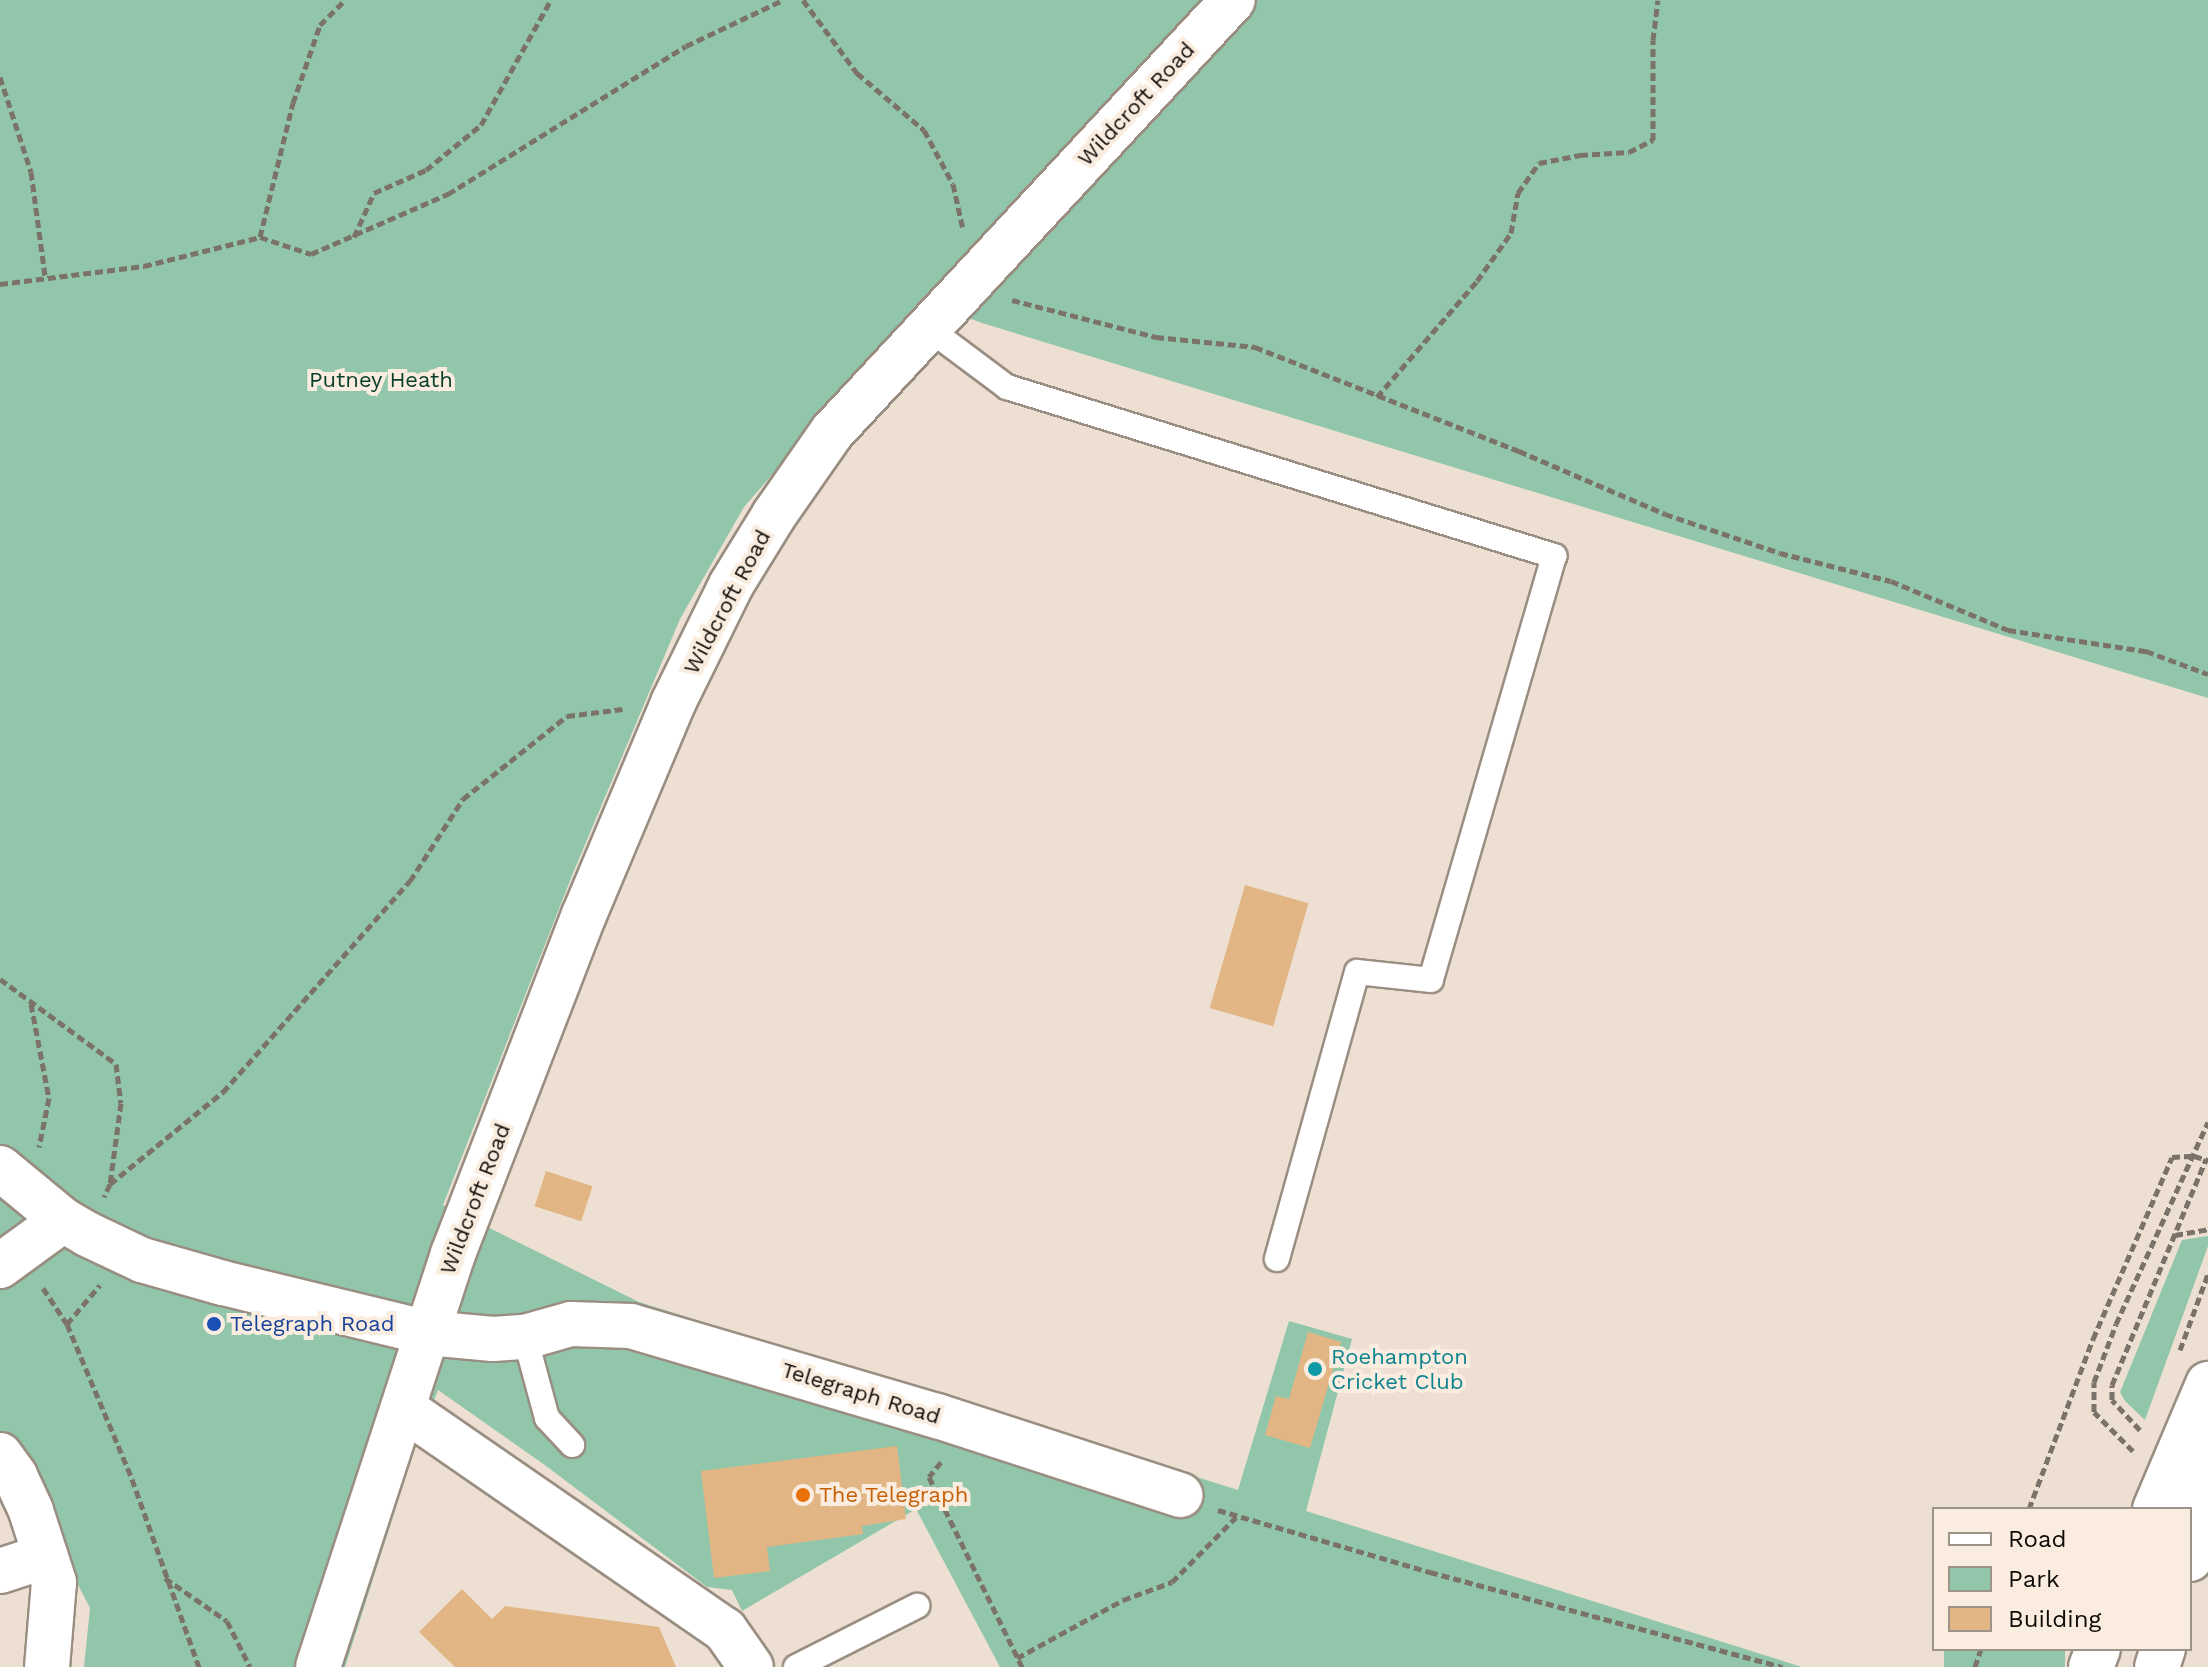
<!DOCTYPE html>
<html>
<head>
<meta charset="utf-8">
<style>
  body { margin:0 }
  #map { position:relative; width:2208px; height:1667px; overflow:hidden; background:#ede0d2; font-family:"Work Sans",sans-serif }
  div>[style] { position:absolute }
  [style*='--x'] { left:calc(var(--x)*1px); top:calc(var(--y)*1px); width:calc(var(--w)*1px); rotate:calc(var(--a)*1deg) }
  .green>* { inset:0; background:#91c6aa; transform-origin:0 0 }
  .building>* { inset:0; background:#e2b684; transform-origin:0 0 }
  .path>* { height:5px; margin-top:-2.5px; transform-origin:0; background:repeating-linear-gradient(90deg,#7b736a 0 8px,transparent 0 12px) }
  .roads { filter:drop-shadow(2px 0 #998e81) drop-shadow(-2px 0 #998e81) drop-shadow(0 2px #998e81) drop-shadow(0 -2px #998e81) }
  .service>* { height:24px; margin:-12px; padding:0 12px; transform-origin:12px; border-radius:12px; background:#fff }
  .minor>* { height:44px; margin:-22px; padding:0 22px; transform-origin:22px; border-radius:22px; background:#fff }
  .primary>* { height:44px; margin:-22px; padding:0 22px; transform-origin:22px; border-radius:22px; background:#fff }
  .trunk>* { height:44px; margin:-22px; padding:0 22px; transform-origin:22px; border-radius:22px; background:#fff }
  .dots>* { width:22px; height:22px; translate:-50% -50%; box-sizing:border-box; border:4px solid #faeddf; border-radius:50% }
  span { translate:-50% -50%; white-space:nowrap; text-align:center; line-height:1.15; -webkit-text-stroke:8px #faeddf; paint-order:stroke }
  .street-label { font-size:22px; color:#100c08 }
  .park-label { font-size:22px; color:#053e29 }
  .transit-label { font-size:22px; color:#164399 }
  .left { translate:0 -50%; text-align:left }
  .culture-label { font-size:22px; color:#0d838f }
  .food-label { font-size:22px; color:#c56008 }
  .legend { position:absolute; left:1932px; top:1507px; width:260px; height:144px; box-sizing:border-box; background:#faeddf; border:2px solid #9c9389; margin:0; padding:10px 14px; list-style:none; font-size:24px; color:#100c08 }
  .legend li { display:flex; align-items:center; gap:16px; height:40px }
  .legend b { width:40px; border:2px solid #9c9389 }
</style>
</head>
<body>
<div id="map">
  <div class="green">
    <div style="clip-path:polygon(0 0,2208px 0,2208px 698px,982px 323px,923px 301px,744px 507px,680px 619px,573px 873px,443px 1205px,639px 1302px,1238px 1490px,1289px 1321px,1352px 1339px,1306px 1511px,1802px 1667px,1000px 1667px,916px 1509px,742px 1611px,732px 1590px,707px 1587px,542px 1463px,438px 1390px,414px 1451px,345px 1667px,84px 1667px,90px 1608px,0 1435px)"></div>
    <div style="clip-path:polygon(2208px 1236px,2208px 1246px,2145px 1420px,2125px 1401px,2120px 1392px,2123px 1385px,2182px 1240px)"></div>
    <div style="left:1944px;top:1649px;width:121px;height:19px"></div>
  </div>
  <div class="building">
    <div style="left:1245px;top:885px;width:66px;height:128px;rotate:16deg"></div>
    <div style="left:546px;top:1171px;width:49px;height:37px;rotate:18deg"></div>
    <div style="clip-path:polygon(1308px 1332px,1341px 1342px,1310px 1448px,1265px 1435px,1276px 1396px,1289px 1399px)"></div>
    <div style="clip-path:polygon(897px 1446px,906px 1519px,862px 1526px,863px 1534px,767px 1547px,770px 1571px,714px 1578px,701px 1471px)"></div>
    <div style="clip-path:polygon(462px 1589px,492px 1619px,505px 1606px,659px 1627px,676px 1667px,455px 1667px,419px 1632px)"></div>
  </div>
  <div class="path">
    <div style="--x:803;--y:0;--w:91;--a:53.5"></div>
    <div style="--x:857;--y:73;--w:88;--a:40.4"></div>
    <div style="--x:924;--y:130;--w:61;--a:61.8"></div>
    <div style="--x:953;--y:184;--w:46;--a:77.5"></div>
    <div style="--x:0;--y:77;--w:100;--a:71.9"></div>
    <div style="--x:31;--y:172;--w:105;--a:82.3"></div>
    <div style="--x:260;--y:237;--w:138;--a:-76.2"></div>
    <div style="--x:293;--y:103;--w:83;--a:-70.9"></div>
    <div style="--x:320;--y:25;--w:35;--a:-45"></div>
    <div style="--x:354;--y:237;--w:48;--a:-65.6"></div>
    <div style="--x:374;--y:193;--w:57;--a:-23.9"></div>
    <div style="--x:426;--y:170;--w:71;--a:-39.3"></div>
    <div style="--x:481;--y:125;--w:143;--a:-60.8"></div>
    <div style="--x:0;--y:284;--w:145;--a:-7.1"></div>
    <div style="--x:144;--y:266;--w:120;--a:-14"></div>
    <div style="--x:260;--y:237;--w:54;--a:18.4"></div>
    <div style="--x:311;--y:254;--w:150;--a:-23.7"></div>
    <div style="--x:448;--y:194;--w:280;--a:-31.9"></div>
    <div style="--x:686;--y:46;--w:107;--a:-25.4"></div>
    <div style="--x:1012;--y:300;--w:149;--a:14.4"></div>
    <div style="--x:1156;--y:337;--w:100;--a:5.8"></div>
    <div style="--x:1255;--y:347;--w:284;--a:21.5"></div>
    <div style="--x:1519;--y:451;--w:159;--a:23.3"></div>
    <div style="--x:1665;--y:514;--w:121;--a:18.7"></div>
    <div style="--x:1780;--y:553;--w:114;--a:14.2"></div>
    <div style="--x:1891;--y:581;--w:127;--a:22.7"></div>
    <div style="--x:2008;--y:630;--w:140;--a:8.7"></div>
    <div style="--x:2146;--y:651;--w:66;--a:20.4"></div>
    <div style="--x:1377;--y:397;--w:153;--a:-49.2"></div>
    <div style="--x:1477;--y:281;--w:59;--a:-54.7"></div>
    <div style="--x:1511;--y:233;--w:41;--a:-80.1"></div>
    <div style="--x:1518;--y:193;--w:37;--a:-55"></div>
    <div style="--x:1539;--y:163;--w:42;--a:-11"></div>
    <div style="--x:1580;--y:155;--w:49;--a:-3.5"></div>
    <div style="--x:1629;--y:152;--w:27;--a:-27"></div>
    <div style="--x:1653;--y:140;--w:100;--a:-90"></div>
    <div style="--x:1653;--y:40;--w:40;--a:-82.9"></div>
    <div style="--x:0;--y:979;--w:144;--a:36.2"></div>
    <div style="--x:116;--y:1064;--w:39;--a:83"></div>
    <div style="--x:121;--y:1103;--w:82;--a:97.7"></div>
    <div style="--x:110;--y:1184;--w:14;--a:115"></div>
    <div style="--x:31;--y:1004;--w:96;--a:79.2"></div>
    <div style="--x:49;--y:1098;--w:50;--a:101.5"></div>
    <div style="--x:110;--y:1184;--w:146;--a:-39.2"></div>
    <div style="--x:223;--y:1092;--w:282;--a:-48.5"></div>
    <div style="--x:410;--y:881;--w:98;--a:-57.1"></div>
    <div style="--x:463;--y:799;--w:133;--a:-38.6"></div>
    <div style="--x:567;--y:716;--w:56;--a:-7.1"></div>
    <div style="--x:2175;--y:1235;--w:34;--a:-10"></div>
    <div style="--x:43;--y:1288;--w:43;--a:56.3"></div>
    <div style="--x:67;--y:1324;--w:168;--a:67.2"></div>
    <div style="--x:132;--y:1479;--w:200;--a:70.4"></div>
    <div style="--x:67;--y:1324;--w:51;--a:-49.8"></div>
    <div style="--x:2180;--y:1350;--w:81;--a:-69.8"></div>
    <div style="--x:2140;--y:1430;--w:41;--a:-133"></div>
    <div style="--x:2112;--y:1400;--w:15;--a:-90"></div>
    <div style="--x:2112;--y:1385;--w:245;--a:-67.4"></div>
    <div style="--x:2133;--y:1451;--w:55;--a:-135"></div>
    <div style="--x:2094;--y:1412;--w:30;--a:-90"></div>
    <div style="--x:2094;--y:1382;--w:62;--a:-69.2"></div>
    <div style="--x:2116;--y:1324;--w:222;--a:-65.5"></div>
    <div style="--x:941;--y:1462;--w:19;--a:129"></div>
    <div style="--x:929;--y:1477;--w:212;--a:63.9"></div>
    <div style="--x:2029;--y:1509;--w:182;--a:-69.4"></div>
    <div style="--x:2093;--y:1339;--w:198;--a:-66.5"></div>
    <div style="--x:2172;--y:1157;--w:22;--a:-3"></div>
    <div style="--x:2194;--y:1156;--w:15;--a:16"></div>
    <div style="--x:1218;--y:1510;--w:221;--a:16.3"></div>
    <div style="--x:1430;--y:1572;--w:365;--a:15.1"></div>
    <div style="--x:165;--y:1578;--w:75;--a:34.7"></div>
    <div style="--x:227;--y:1621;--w:51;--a:63.4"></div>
    <div style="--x:1017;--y:1658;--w:121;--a:-28.7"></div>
    <div style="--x:1123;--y:1600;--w:52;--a:-20.2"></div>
    <div style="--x:1172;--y:1582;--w:91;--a:-45.4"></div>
    <div style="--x:1975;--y:1667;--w:19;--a:-72"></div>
  </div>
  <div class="roads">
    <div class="service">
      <div style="--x:928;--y:328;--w:99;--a:36.8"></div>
      <div style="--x:1007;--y:387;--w:573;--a:17.17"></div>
      <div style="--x:1554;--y:556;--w:441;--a:106.2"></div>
      <div style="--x:1431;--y:980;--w:74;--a:-173.8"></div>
      <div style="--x:1357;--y:972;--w:298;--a:105.6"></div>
      <div style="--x:525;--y:1337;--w:84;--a:74.8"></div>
      <div style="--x:547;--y:1418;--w:37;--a:47"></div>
      <div style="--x:796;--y:1667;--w:136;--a:-26.8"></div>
    </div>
    <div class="minor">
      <div style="--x:0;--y:1168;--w:82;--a:39.5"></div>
      <div style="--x:63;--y:1220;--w:28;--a:30"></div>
      <div style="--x:87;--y:1234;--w:61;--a:25.3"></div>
      <div style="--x:142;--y:1260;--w:84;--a:15.9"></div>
      <div style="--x:223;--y:1283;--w:211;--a:13.7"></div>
      <div style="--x:428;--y:1333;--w:65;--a:5.3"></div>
      <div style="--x:493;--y:1339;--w:32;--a:-4"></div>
      <div style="--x:525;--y:1337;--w:48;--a:-15.8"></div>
      <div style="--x:571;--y:1324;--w:60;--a:1.9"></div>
      <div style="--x:631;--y:1326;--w:319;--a:16.4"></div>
      <div style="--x:937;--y:1416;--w:256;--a:18"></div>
      <div style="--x:0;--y:1266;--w:78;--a:-36.1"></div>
      <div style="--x:403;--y:1408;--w:391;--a:34.6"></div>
      <div style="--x:725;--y:1630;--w:45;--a:54.9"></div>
      <div style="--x:0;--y:1455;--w:26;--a:54"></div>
      <div style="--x:15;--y:1476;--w:38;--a:65"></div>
      <div style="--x:31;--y:1511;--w:75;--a:72.1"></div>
      <div style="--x:54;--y:1582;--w:85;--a:94.7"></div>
      <div style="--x:0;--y:1571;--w:48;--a:-18.1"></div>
      <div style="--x:318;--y:1667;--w:435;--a:-71.9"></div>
      <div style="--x:453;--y:1254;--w:363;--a:-68.9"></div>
      <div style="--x:584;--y:915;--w:230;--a:-67.2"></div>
      <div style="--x:673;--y:703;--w:131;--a:-63.8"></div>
      <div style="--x:731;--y:585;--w:82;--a:-58.4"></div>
      <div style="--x:774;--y:515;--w:101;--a:-55.1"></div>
      <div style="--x:832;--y:432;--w:589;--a:-47.13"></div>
    </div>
    <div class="primary">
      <div style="--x:2190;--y:1559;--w:48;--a:-86.4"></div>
      <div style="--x:2193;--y:1511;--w:76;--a:-78.5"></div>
      <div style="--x:2157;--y:1667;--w:19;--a:-72"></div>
    </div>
    <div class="trunk">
      <div style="--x:2155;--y:1509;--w:136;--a:-67"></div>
      <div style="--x:2091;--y:1667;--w:19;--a:-69"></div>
    </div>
  </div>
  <div class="dots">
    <div style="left:214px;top:1324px;background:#1a4fb4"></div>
    <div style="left:1315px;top:1369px;background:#0f9aa8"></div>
    <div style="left:803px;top:1495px;background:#e8710a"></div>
  </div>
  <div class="street-label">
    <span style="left:1136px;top:104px;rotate:-47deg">Wildcroft Road</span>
    <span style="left:727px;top:602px;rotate:-62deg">Wildcroft Road</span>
    <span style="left:475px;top:1199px;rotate:-69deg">Wildcroft Road</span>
    <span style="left:861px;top:1393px;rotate:17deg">Telegraph Road</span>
  </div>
  <div class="park-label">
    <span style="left:381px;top:380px">Putney Heath</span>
  </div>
  <div class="transit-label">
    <span class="left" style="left:230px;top:1324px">Telegraph Road</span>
  </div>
  <div class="culture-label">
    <span class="left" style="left:1331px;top:1369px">Roehampton<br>Cricket Club</span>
  </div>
  <div class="food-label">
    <span class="left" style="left:819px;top:1495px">The Telegraph</span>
  </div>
  <ul class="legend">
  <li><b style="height:10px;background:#fff"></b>Road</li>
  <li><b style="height:22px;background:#91c6aa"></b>Park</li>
  <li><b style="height:22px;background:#e2b684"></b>Building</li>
  </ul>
</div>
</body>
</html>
